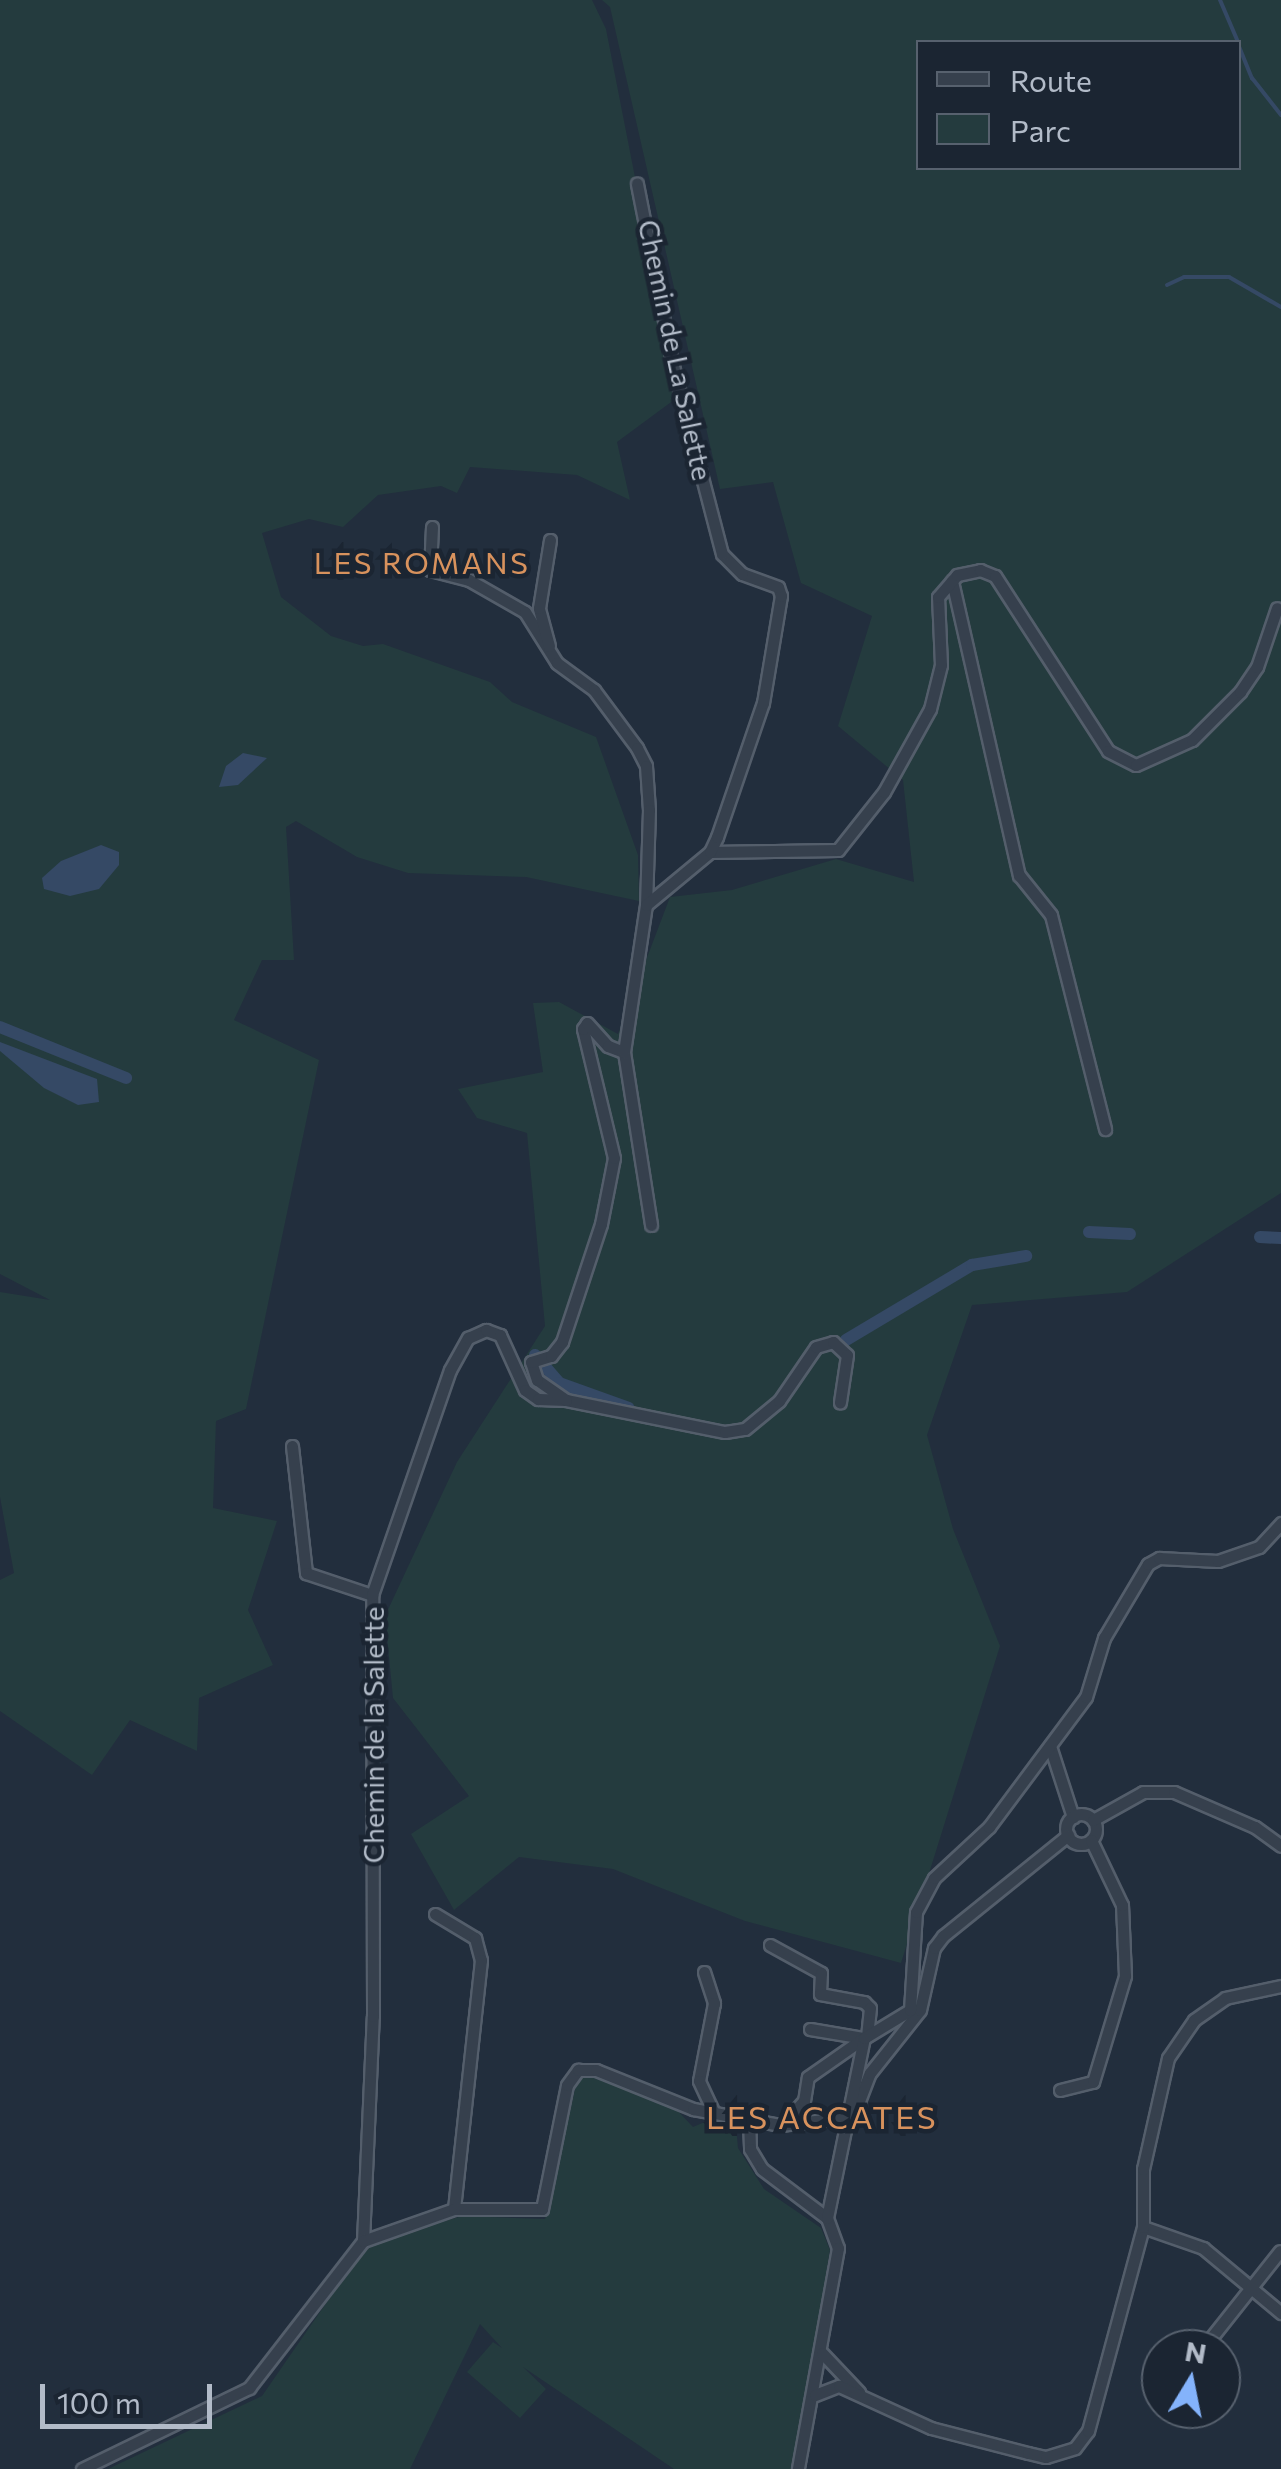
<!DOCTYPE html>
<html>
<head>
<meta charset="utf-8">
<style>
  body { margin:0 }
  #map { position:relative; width:1281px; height:2469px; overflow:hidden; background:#222e3d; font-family:Commissioner,sans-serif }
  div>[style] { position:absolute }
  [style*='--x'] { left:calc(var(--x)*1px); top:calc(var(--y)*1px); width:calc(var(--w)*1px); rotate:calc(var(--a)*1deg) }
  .green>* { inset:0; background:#243b3e }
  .water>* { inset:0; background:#354965 }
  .stream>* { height:4px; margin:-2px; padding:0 2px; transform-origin:2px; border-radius:2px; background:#354965 }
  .canal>* { height:12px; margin:-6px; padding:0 6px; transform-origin:6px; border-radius:6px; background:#354965 }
  .roads { filter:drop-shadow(2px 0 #545e6b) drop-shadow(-2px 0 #545e6b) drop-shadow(0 2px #545e6b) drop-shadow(0 -2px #545e6b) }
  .minor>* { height:11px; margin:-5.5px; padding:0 5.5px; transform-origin:5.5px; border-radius:5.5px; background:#36404d }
  .minor>.ring { margin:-5.5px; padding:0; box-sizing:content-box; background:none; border:11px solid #36404d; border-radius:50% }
  span { translate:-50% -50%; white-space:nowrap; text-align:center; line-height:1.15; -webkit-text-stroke:9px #1b2532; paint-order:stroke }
  .street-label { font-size:28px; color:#b2bbc8 }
  .neighbourhood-label { font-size:30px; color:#d8925d; letter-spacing:2.5px }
  .quarter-label { font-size:32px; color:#d8925d; letter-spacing:2.5px }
  .legend { position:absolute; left:916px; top:40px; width:325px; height:130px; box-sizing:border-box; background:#1b2532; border:2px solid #57616e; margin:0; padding:12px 18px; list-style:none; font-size:30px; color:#b2bbc8 }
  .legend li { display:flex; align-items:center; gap:20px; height:50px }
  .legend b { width:50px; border:2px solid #57616e }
  .north { position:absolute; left:1141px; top:2329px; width:100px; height:100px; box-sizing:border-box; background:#1b2532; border:2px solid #57616e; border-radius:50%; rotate:10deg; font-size:28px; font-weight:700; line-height:40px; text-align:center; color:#b2bbc8 }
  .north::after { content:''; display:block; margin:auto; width:35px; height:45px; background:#84b3fb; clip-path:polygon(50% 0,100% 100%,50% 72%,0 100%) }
  .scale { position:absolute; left:40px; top:2384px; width:172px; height:45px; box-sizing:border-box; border:5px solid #b2bbc8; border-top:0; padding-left:12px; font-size:30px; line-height:35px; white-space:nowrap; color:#b2bbc8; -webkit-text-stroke:8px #1b2532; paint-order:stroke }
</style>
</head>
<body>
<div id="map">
  <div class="green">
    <div style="clip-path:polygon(0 0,592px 0,606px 29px,678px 397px,617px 442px,630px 500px,577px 475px,470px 467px,457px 493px,441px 486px,378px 495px,343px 527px,309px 519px,262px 533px,281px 597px,331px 636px,363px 646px,383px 644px,490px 682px,512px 702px,596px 737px,638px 855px,639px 901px,526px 877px,408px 873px,357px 857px,296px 821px,286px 827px,294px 960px,262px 960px,234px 1020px,319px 1060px,246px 1409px,216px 1421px,213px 1508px,277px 1521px,248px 1610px,273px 1665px,199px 1698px,197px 1751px,130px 1720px,92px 1775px,0 1711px,0 1580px,14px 1573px,0 1497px,0 1292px,50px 1300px,0 1274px)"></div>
    <div style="clip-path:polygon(evenodd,602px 0,1281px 0,1281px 1193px,1127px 1292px,972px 1305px,927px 1435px,953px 1529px,1000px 1646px,901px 1963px,745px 1921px,613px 1869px,519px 1857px,454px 1910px,411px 1834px,469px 1796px,393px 1698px,385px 1616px,457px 1462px,545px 1326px,527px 1133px,477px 1118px,458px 1089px,543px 1072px,533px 1003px,559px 1002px,618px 1034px,670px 897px,732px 890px,836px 859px,914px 882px,903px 780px,838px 726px,872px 616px,801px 583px,773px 482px,720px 489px,610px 7px,602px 0,918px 42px,1238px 42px,1238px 168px,918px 168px,918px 42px)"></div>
    <div style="clip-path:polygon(586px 2075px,676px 2109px,693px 2127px,712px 2119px,736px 2126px,738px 2148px,764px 2189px,821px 2228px,830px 2250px,795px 2469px,674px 2469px,523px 2367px,546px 2389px,520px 2418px,467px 2372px,493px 2342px,502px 2348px,480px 2324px,410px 2469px,108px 2469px,262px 2396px,367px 2244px,462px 2216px,545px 2219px,576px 2085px)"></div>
  </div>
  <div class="water">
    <div style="clip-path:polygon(243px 753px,267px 758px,238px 785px,219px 787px,226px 766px)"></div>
    <div style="clip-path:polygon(101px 845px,119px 852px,119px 865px,99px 889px,70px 896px,44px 889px,42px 878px,61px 861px)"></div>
    <div style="clip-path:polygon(0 1042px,97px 1079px,99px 1102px,78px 1105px,44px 1088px,0 1051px)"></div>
  </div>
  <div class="stream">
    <div style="--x:1220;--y:0;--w:46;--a:66.8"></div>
    <div style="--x:1238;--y:44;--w:37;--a:68"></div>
    <div style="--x:1252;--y:78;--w:47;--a:51.9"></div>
    <div style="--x:1167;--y:285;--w:19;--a:-25"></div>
    <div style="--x:1184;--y:277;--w:45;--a:0"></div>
    <div style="--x:1229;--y:277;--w:60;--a:30"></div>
  </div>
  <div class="canal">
    <div style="--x:0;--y:1027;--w:136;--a:22"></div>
    <div style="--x:1089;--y:1232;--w:41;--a:2.8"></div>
    <div style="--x:1260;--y:1237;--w:21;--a:3"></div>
    <div style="--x:846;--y:1340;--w:147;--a:-30.8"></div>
    <div style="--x:972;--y:1265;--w:55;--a:-9.5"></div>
    <div style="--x:535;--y:1355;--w:37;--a:49"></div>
    <div style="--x:559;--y:1383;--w:74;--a:19.7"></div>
  </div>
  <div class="roads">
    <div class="minor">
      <div style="--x:432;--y:527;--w:43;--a:92.7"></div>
      <div style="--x:430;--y:570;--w:40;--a:14.4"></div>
      <div style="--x:469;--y:580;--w:64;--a:29.7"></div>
      <div style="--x:525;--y:612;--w:60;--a:57.9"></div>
      <div style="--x:557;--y:663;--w:46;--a:36.1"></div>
      <div style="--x:594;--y:690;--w:72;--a:53.4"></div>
      <div style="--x:637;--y:748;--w:20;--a:63"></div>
      <div style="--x:646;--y:766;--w:44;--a:86.1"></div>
      <div style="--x:649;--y:810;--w:95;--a:91.8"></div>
      <div style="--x:952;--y:581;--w:302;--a:77.2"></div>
      <div style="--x:1019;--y:875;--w:51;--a:51.3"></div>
      <div style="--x:1051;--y:915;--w:221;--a:75.8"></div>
      <div style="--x:549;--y:646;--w:39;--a:-105"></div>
      <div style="--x:539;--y:608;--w:69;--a:-80.8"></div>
      <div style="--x:710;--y:852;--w:128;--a:-0.9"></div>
      <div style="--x:838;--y:850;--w:74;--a:-51.6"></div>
      <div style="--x:884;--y:792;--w:95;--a:-61"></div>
      <div style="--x:930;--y:709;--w:45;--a:-76"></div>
      <div style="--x:941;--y:665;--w:68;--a:-92.5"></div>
      <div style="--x:938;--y:597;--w:29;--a:-49"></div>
      <div style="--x:957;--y:575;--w:24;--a:-12"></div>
      <div style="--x:980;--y:570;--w:16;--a:22"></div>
      <div style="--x:995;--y:576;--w:208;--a:57.1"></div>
      <div style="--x:1108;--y:751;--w:31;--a:27"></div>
      <div style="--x:1136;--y:765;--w:61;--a:-24.1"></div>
      <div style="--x:1192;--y:740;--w:68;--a:-45"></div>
      <div style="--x:1240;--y:692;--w:30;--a:-56"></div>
      <div style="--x:1257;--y:667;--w:62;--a:-71.3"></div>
      <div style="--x:624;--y:1052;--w:175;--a:81.1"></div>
      <div style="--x:566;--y:1400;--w:162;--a:11.4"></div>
      <div style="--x:725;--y:1432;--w:20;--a:-9"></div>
      <div style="--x:745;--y:1429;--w:44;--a:-39.5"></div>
      <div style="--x:779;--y:1401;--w:65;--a:-55.6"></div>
      <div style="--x:816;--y:1347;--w:18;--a:-16"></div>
      <div style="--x:833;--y:1342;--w:19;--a:43"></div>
      <div style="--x:847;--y:1355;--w:48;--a:98.5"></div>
      <div style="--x:292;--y:1446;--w:128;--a:83.7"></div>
      <div style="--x:306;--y:1573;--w:70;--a:18.4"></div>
      <div style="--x:1050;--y:1746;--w:75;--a:72.1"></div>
      <div class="ring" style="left:1066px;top:1814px;width:19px;height:19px"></div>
      <div style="--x:1093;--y:1820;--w:57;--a:-29.2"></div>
      <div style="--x:1143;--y:1792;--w:31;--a:0"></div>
      <div style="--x:1174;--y:1792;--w:88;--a:23.4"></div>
      <div style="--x:1255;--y:1827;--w:32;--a:36"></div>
      <div style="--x:435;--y:1914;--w:47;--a:31"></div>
      <div style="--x:475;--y:1938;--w:23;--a:75"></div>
      <div style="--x:481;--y:1960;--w:250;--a:96.2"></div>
      <div style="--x:770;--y:1945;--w:58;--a:28.8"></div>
      <div style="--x:821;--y:1973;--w:21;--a:93"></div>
      <div style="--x:820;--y:1994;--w:45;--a:10.3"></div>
      <div style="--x:864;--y:2002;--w:8;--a:45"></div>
      <div style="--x:870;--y:2008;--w:28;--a:96"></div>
      <div style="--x:704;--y:1972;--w:33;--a:72"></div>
      <div style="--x:714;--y:2003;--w:79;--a:100.9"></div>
      <div style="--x:699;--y:2081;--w:35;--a:65"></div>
      <div style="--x:810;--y:2029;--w:55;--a:9.5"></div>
      <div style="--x:1060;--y:2090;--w:34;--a:-14"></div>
      <div style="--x:1093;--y:2082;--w:111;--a:-73.2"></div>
      <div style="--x:1125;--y:1976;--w:71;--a:-92.4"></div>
      <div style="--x:1122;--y:1905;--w:72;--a:-115.5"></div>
      <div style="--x:859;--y:2101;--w:30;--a:-69"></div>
      <div style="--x:870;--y:2073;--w:80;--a:-51.6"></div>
      <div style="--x:920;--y:2010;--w:64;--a:-77.3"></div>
      <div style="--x:934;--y:1948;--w:15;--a:-53"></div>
      <div style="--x:943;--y:1936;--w:161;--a:-38.9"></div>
      <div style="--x:749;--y:2119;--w:30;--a:88"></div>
      <div style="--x:750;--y:2149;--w:23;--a:59"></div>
      <div style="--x:762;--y:2169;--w:81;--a:37"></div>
      <div style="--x:827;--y:2218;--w:32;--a:70"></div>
      <div style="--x:838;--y:2248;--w:225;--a:100.3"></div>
      <div style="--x:784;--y:2123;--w:30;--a:-48"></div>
      <div style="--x:804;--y:2101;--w:24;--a:-81"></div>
      <div style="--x:808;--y:2077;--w:68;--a:-34.9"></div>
      <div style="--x:827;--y:2218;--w:184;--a:-78.4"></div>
      <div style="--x:864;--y:2038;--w:54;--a:-31.3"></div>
      <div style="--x:910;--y:2010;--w:98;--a:-86.5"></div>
      <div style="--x:916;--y:1912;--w:38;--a:-62"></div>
      <div style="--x:934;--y:1878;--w:75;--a:-42.8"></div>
      <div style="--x:989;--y:1827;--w:162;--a:-53.3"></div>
      <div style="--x:1086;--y:1697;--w:62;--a:-73"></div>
      <div style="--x:1104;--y:1638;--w:86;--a:-59.3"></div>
      <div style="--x:1148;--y:1564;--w:13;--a:-29"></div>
      <div style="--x:1159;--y:1558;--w:59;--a:2.9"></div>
      <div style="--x:1218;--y:1561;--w:43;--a:-18.9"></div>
      <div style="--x:1259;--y:1547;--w:33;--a:-47"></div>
      <div style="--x:1143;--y:2227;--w:64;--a:19.3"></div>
      <div style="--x:1203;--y:2248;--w:102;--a:39.8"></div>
      <div style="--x:363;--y:2241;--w:225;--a:-87.5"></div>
      <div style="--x:373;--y:2016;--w:421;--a:-90.1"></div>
      <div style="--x:372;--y:1595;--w:238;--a:-70.9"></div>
      <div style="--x:450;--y:1370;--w:37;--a:-61"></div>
      <div style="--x:468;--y:1338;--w:20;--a:-24"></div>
      <div style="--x:486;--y:1330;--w:15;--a:20"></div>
      <div style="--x:500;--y:1335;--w:60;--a:65.6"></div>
      <div style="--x:525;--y:1390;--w:16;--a:35"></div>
      <div style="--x:538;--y:1399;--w:28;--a:2"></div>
      <div style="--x:566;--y:1400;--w:35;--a:-145"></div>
      <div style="--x:537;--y:1380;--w:19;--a:-108"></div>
      <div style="--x:531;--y:1362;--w:21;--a:-17"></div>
      <div style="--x:551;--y:1356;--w:18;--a:-52"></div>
      <div style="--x:562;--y:1342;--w:124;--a:-71.7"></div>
      <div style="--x:601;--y:1224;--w:67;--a:-78.9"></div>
      <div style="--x:614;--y:1158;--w:133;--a:-103.5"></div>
      <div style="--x:583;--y:1029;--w:7;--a:-56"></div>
      <div style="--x:587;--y:1023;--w:31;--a:48"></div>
      <div style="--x:608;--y:1046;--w:17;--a:21"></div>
      <div style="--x:624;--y:1052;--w:149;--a:-81.5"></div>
      <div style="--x:646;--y:905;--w:83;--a:-39.6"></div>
      <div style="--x:710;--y:852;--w:17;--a:-65"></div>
      <div style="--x:717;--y:837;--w:142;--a:-71.1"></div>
      <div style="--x:763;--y:703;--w:109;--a:-80.5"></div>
      <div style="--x:781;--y:596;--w:9;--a:-108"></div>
      <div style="--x:778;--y:587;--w:38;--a:-160"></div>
      <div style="--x:742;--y:574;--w:28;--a:-135"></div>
      <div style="--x:722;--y:554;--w:194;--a:-104.6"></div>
      <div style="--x:673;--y:366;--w:186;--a:-101.2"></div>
      <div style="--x:1207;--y:2343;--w:117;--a:-51.6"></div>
      <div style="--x:822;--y:2353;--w:54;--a:46.5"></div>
      <div style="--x:815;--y:2395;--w:26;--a:-21"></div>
      <div style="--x:839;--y:2386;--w:101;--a:24.5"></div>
      <div style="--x:931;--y:2428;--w:100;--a:14.5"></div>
      <div style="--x:1028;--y:2453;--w:18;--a:13"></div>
      <div style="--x:1046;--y:2457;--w:30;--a:-17"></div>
      <div style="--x:1075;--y:2448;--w:21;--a:-53"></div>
      <div style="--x:1088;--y:2431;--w:211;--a:-74.9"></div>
      <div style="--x:1143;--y:2227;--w:58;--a:-90"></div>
      <div style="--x:1143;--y:2169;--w:114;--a:-77.3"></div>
      <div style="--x:1168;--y:2058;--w:46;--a:-55.6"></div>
      <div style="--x:1194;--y:2020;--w:38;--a:-35"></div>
      <div style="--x:1225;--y:1998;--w:57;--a:-12.1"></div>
      <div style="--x:82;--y:2469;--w:186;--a:-25.9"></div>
      <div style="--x:249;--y:2388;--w:186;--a:-52.2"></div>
      <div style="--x:363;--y:2241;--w:96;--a:-19.4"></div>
      <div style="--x:454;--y:2209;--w:88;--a:0"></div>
      <div style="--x:542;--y:2209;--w:126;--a:-78.6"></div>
      <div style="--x:567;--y:2085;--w:19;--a:-54"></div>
      <div style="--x:578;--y:2070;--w:18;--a:0"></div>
      <div style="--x:596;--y:2070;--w:105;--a:21.9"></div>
      <div style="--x:693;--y:2109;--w:88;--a:10.4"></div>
      <div style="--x:780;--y:2125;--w:71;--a:-6.4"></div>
    </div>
  </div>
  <div class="street-label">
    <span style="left:676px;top:350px;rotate:78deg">Chemin de La Salette</span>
    <span style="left:373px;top:1735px;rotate:-90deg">Chemin de la Salette</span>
  </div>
  <div class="neighbourhood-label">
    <span style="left:422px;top:562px">LES ROMANS</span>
  </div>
  <div class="quarter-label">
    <span style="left:822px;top:2116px">LES ACCATES</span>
  </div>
  <ul class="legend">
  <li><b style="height:12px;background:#36404d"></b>Route</li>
  <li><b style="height:28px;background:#243b3e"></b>Parc</li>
  </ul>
  <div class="north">N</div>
  <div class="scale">100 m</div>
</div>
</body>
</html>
